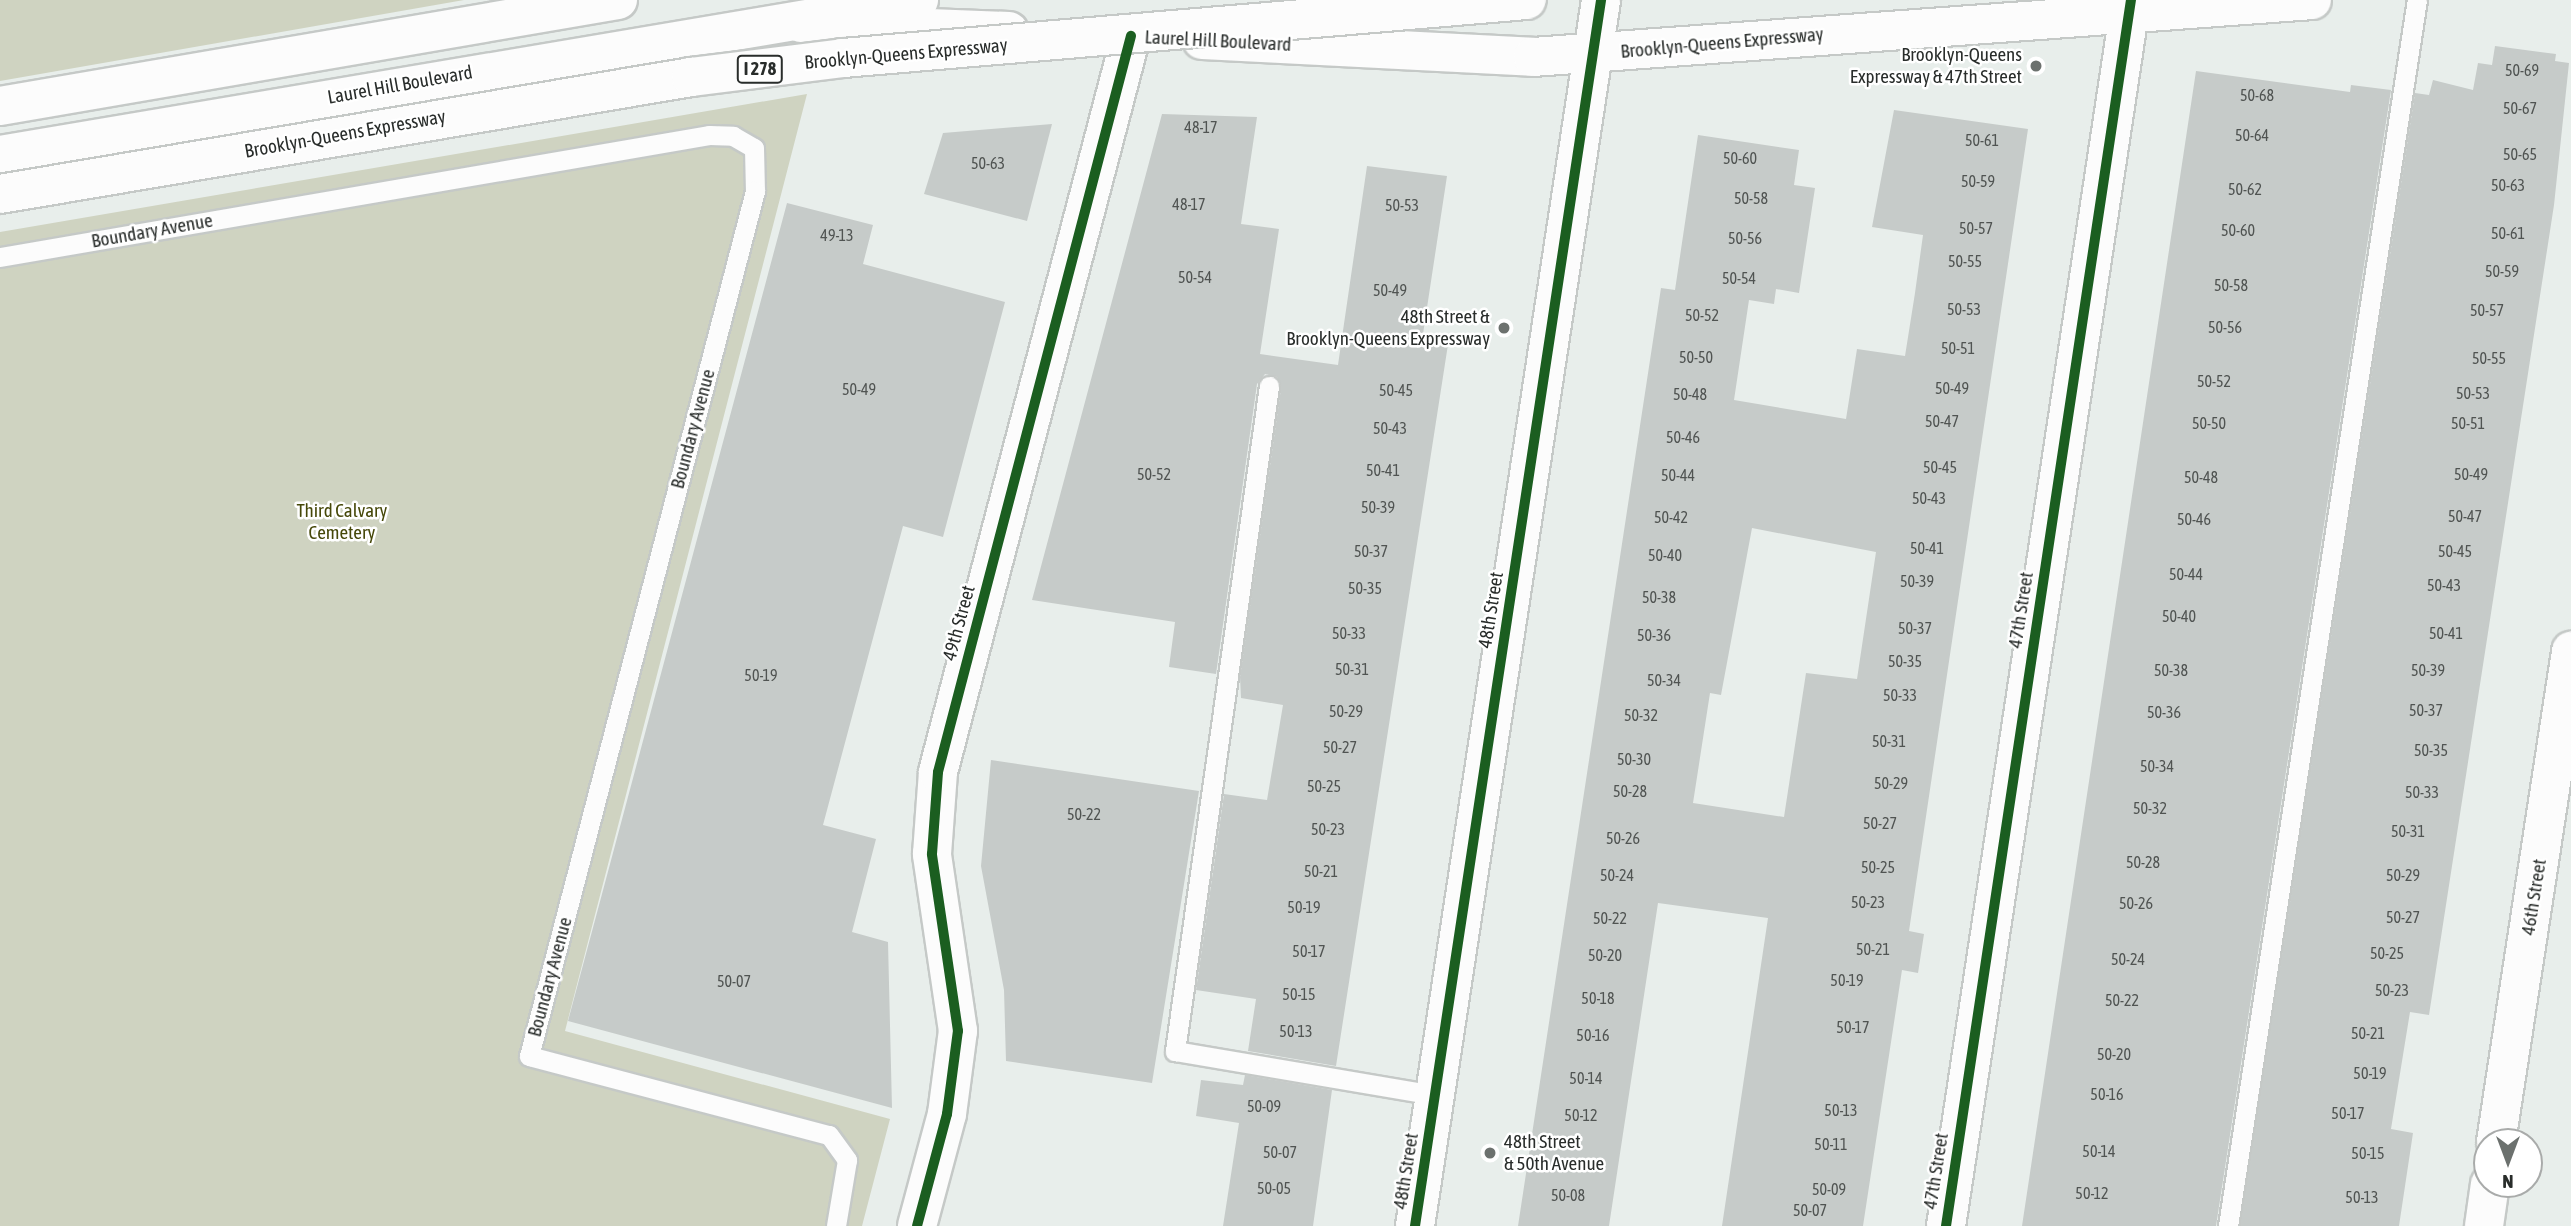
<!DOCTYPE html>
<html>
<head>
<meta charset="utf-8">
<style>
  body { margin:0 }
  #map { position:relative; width:2571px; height:1226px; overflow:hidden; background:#e8eeeb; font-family:"Asap Condensed",sans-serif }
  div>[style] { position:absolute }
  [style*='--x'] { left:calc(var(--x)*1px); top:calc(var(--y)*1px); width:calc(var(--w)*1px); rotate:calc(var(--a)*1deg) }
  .green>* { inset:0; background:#cfd3c1 }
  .building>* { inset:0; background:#c6cbc9 }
  .roads { filter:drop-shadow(2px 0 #c5c9c7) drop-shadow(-2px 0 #c5c9c7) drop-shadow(0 2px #c5c9c7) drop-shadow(0 -2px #c5c9c7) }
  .lane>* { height:19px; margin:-9.5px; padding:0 9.5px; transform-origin:9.5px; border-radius:9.5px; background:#fcfcfc }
  .street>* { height:38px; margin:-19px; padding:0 19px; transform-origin:19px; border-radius:19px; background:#fcfcfc }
  .secondary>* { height:38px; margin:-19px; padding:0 19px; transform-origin:19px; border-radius:19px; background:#fcfcfc }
  .highway>* { height:38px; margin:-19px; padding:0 19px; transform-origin:19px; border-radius:19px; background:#fcfcfc }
  .bridges { filter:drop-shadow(2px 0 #c5c9c7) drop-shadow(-2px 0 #c5c9c7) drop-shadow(0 2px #c5c9c7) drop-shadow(0 -2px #c5c9c7) }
  .highway-bridge>* { height:38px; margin:-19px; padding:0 19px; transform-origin:19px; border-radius:19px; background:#fcfcfc }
  .cycleway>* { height:10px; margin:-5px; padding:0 5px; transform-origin:5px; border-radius:5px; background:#1b5e20 }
  .dots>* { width:19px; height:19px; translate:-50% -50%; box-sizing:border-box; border:4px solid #fff; border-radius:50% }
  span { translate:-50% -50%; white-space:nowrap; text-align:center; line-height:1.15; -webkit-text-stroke:5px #fff; paint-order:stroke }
  .number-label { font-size:16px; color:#505452 }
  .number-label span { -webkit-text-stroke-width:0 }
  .shield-label span { padding:2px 5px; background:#fff; border:2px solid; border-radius:5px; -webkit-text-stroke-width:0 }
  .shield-label { font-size:18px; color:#292d2b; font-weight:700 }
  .street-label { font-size:19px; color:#292d2b }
  .poi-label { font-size:19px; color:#292d2b }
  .right { translate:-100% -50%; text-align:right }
  .left { translate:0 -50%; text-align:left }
  .park-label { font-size:19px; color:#464809 }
  .north { position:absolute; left:2473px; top:1128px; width:70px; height:70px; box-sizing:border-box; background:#fff; border:2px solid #a9abaa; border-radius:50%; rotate:180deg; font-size:19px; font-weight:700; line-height:28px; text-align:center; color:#292d2b }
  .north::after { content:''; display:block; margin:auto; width:24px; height:32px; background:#6c716e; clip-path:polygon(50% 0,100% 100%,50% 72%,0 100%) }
</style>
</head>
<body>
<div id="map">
  <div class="green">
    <div style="clip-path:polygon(0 0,464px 0,0 81px)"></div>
    <div style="clip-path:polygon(807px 94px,565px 1031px,890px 1119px,862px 1226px,0 1226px,0 232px)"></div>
  </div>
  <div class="building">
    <div style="clip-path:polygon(2495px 46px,2556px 54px,2555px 61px,2569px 63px,2554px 205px,2429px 1015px,2410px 1012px,2391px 1129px,2413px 1133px,2399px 1226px,2240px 1226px,2415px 93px,2429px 95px,2433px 80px,2473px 90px,2478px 63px,2492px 65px)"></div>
    <div style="clip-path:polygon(2196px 71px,2350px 92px,2351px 85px,2391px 90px,2216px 1226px,2022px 1226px)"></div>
    <div style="clip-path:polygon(evenodd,1894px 110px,2028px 129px,1909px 931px,1924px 934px,1918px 973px,1902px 970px,1863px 1226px,1722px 1226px,1768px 918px,1658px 903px,1609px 1226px,1518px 1226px,1661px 288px,1675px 290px,1698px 135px,1799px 150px,1794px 185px,1815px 188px,1799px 293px,1776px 289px,1774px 304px,1749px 300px,1734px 400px,1846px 419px,1857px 349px,1905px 356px,1915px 293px,1923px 235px,1872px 227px,1894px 110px,1752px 528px,1876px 552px,1857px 679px,1806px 673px,1784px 817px,1693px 803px,1710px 693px,1721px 695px,1752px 528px)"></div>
    <div style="clip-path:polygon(1162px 114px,1257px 117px,1241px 224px,1279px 229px,1260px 354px,1338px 365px,1367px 166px,1447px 176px,1423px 334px,1449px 338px,1336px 1066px,1248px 1051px,1256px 999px,1196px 990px,1224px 794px,1267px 800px,1283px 705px,1241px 698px,1240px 677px,1281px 388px,1277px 377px,1265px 374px,1257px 384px,1216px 674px,1169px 667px,1175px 622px,1032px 600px)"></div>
    <div style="clip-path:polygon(1052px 124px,1027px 221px,924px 194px,943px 133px)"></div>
    <div style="clip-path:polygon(787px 203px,873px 225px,863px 264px,1005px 302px,943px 537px,903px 526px,823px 825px,876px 839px,852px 932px,888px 942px,892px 1108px,568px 1021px)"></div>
    <div style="clip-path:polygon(991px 760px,1199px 791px,1152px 1083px,1006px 1061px,1004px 990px,981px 866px)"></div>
    <div style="clip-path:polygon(1245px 1075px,1332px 1090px,1313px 1226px,1223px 1226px,1239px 1123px,1196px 1116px,1201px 1080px,1243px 1085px)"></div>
  </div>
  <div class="roads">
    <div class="lane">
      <div style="--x:0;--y:257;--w:719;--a:-9.76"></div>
      <div style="--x:709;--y:135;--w:24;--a:2"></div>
      <div style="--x:733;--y:136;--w:24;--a:30"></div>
      <div style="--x:754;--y:148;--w:43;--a:88.7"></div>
      <div style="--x:755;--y:191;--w:894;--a:104.64"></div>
      <div style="--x:529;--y:1056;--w:310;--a:14.8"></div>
      <div style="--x:829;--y:1135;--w:31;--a:54"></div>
      <div style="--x:847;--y:1160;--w:67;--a:99.5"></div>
      <div style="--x:1269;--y:386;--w:672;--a:98.05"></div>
      <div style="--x:1175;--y:1051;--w:265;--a:9.6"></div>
      <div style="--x:2228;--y:1226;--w:1240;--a:-81.24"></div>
    </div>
    <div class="street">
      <div style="--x:2496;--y:1142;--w:497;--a:-81.3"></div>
      <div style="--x:917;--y:1226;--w:116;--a:-75"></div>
      <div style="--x:947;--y:1114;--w:84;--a:-82.5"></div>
      <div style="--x:958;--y:1031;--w:179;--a:-98.4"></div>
      <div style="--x:932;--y:854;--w:82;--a:-85.8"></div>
      <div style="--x:938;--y:772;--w:761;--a:-75.31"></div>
      <div style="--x:1946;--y:1226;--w:1240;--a:-81.42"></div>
      <div style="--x:2484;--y:1226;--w:42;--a:-81.9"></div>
    </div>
    <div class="secondary">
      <div style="--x:801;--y:23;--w:208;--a:2.2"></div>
      <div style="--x:1202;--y:40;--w:331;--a:2.9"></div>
      <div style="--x:1533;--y:57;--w:781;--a:-4.18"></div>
      <div style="--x:0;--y:155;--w:932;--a:-9.57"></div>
      <div style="--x:1415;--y:1226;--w:1240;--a:-81.37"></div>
    </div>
    <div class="highway">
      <div style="--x:0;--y:106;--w:627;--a:-9.73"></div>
    </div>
  </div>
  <div class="bridges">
    <div class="highway-bridge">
      <div style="--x:0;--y:194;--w:701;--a:-9.61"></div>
      <div style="--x:691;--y:77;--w:153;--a:-7.1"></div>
      <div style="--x:843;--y:58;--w:686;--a:-4.85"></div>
    </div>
  </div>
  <div class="cycleway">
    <div style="--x:917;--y:1226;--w:116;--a:-75"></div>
    <div style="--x:947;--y:1114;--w:84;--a:-82.5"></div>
    <div style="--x:958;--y:1031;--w:179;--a:-98.4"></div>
    <div style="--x:932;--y:854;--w:82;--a:-85.8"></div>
    <div style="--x:938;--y:772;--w:761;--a:-75.31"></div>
    <div style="--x:1415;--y:1226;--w:1240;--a:-81.37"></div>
    <div style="--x:1946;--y:1226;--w:1240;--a:-81.42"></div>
  </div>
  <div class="dots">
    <div style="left:2036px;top:66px;background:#6c716e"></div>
    <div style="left:1504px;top:328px;background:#6c716e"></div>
    <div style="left:1490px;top:1153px;background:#6c716e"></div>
  </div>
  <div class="number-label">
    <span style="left:2522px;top:70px">50-69</span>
    <span style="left:2257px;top:95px">50-68</span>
    <span style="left:2520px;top:108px">50-67</span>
    <span style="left:1201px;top:127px">48-17</span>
    <span style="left:2252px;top:135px">50-64</span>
    <span style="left:1982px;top:140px">50-61</span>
    <span style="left:2520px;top:154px">50-65</span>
    <span style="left:1740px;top:158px">50-60</span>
    <span style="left:988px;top:163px">50-63</span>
    <span style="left:1978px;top:181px">50-59</span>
    <span style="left:2508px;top:185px">50-63</span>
    <span style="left:2245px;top:189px">50-62</span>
    <span style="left:1751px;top:198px">50-58</span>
    <span style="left:1189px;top:204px">48-17</span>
    <span style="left:1402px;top:205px">50-53</span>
    <span style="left:1976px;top:228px">50-57</span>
    <span style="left:2238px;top:230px">50-60</span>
    <span style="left:2508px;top:233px">50-61</span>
    <span style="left:837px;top:235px">49-13</span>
    <span style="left:1745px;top:238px">50-56</span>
    <span style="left:1965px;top:261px">50-55</span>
    <span style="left:2502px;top:271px">50-59</span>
    <span style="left:1195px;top:277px">50-54</span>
    <span style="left:1739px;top:278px">50-54</span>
    <span style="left:2231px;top:285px">50-58</span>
    <span style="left:1390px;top:290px">50-49</span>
    <span style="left:1964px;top:309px">50-53</span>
    <span style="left:2487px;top:310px">50-57</span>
    <span style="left:1702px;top:315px">50-52</span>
    <span style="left:2225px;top:327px">50-56</span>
    <span style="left:1958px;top:348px">50-51</span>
    <span style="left:1696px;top:357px">50-50</span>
    <span style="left:2489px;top:358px">50-55</span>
    <span style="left:2214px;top:381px">50-52</span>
    <span style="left:1952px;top:388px">50-49</span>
    <span style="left:859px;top:389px">50-49</span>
    <span style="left:1396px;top:390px">50-45</span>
    <span style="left:2473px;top:393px">50-53</span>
    <span style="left:1690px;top:394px">50-48</span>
    <span style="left:1942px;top:421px">50-47</span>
    <span style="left:2209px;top:423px">50-50</span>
    <span style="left:2468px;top:423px">50-51</span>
    <span style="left:1390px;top:428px">50-43</span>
    <span style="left:1683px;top:437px">50-46</span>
    <span style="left:1940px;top:467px">50-45</span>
    <span style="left:1383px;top:470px">50-41</span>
    <span style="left:1154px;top:474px">50-52</span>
    <span style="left:2471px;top:474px">50-49</span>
    <span style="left:1678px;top:475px">50-44</span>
    <span style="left:2201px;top:477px">50-48</span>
    <span style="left:1929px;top:498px">50-43</span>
    <span style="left:1378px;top:507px">50-39</span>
    <span style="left:2465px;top:516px">50-47</span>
    <span style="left:1671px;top:517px">50-42</span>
    <span style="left:2194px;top:519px">50-46</span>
    <span style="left:1927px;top:548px">50-41</span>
    <span style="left:1371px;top:551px">50-37</span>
    <span style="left:2455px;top:551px">50-45</span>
    <span style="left:1665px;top:555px">50-40</span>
    <span style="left:2186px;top:574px">50-44</span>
    <span style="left:1917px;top:581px">50-39</span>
    <span style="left:2444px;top:585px">50-43</span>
    <span style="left:1365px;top:588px">50-35</span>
    <span style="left:1659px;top:597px">50-38</span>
    <span style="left:2179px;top:616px">50-40</span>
    <span style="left:1915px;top:628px">50-37</span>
    <span style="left:1349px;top:633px">50-33</span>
    <span style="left:2446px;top:633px">50-41</span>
    <span style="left:1654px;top:635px">50-36</span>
    <span style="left:1905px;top:661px">50-35</span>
    <span style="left:1352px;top:669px">50-31</span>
    <span style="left:2171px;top:670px">50-38</span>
    <span style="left:2428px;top:670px">50-39</span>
    <span style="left:761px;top:675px">50-19</span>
    <span style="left:1664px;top:680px">50-34</span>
    <span style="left:1900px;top:695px">50-33</span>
    <span style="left:2426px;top:710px">50-37</span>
    <span style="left:1346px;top:711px">50-29</span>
    <span style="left:2164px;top:712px">50-36</span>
    <span style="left:1641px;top:715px">50-32</span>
    <span style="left:1889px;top:741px">50-31</span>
    <span style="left:1340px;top:747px">50-27</span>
    <span style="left:2431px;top:750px">50-35</span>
    <span style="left:1634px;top:759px">50-30</span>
    <span style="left:2157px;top:766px">50-34</span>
    <span style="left:1891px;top:783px">50-29</span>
    <span style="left:1324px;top:786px">50-25</span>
    <span style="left:1630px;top:791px">50-28</span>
    <span style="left:2422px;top:792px">50-33</span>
    <span style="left:2150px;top:808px">50-32</span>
    <span style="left:1084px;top:814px">50-22</span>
    <span style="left:1880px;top:823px">50-27</span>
    <span style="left:1328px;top:829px">50-23</span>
    <span style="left:2408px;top:831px">50-31</span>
    <span style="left:1623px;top:838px">50-26</span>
    <span style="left:2143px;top:862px">50-28</span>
    <span style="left:1878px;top:867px">50-25</span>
    <span style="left:1321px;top:871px">50-21</span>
    <span style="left:1617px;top:875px">50-24</span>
    <span style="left:2403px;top:875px">50-29</span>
    <span style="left:1868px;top:902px">50-23</span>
    <span style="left:2136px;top:903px">50-26</span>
    <span style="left:1304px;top:907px">50-19</span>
    <span style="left:2403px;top:917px">50-27</span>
    <span style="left:1610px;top:918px">50-22</span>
    <span style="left:1873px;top:949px">50-21</span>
    <span style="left:1309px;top:951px">50-17</span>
    <span style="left:2387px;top:953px">50-25</span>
    <span style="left:1605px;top:955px">50-20</span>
    <span style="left:2128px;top:959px">50-24</span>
    <span style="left:1847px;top:980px">50-19</span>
    <span style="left:734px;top:981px">50-07</span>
    <span style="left:2392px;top:990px">50-23</span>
    <span style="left:1299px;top:994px">50-15</span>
    <span style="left:1598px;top:998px">50-18</span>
    <span style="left:2122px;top:1000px">50-22</span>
    <span style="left:1853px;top:1027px">50-17</span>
    <span style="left:1296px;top:1031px">50-13</span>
    <span style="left:2368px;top:1033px">50-21</span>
    <span style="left:1593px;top:1035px">50-16</span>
    <span style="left:2114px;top:1054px">50-20</span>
    <span style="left:2370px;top:1073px">50-19</span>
    <span style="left:1586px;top:1078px">50-14</span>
    <span style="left:2107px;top:1094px">50-16</span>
    <span style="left:1264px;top:1106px">50-09</span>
    <span style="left:1841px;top:1110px">50-13</span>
    <span style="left:2348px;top:1113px">50-17</span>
    <span style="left:1581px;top:1115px">50-12</span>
    <span style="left:1831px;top:1144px">50-11</span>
    <span style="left:2099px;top:1151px">50-14</span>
    <span style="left:1280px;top:1152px">50-07</span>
    <span style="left:2368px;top:1153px">50-15</span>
    <span style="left:1274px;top:1188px">50-05</span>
    <span style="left:1829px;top:1189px">50-09</span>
    <span style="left:2092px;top:1193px">50-12</span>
    <span style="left:1568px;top:1195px">50-08</span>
    <span style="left:2362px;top:1197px">50-13</span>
    <span style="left:1810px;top:1210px">50-07</span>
  </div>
  <div class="shield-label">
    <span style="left:760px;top:69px">I 278</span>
  </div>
  <div class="street-label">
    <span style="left:1218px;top:41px;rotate:3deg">Laurel Hill Boulevard</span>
    <span style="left:1722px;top:43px;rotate:-5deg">Brooklyn-Queens Expressway</span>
    <span style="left:906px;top:54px;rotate:-5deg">Brooklyn-Queens Expressway</span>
    <span style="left:400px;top:85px;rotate:-10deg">Laurel Hill Boulevard</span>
    <span style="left:345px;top:134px;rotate:-10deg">Brooklyn-Queens Expressway</span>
    <span style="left:152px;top:231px;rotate:-10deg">Boundary Avenue</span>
    <span style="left:693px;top:429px;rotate:-75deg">Boundary Avenue</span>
    <span style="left:1491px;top:610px;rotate:-81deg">48th Street</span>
    <span style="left:2021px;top:610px;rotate:-81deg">47th Street</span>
    <span style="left:959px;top:623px;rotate:-75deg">49th Street</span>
    <span style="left:2534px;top:897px;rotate:-81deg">46th Street</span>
    <span style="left:550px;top:977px;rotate:-75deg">Boundary Avenue</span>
    <span style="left:1406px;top:1171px;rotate:-81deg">48th Street</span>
    <span style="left:1936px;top:1171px;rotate:-81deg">47th Street</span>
  </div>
  <div class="poi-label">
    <span class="right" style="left:2022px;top:66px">Brooklyn-Queens<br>Expressway &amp; 47th Street</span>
    <span class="right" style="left:1490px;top:328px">48th Street &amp;<br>Brooklyn-Queens Expressway</span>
    <span class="left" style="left:1504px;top:1153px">48th Street<br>&amp; 50th Avenue</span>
  </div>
  <div class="park-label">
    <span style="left:342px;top:522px">Third Calvary<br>Cemetery</span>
  </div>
  <div class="north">N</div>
</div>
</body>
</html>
